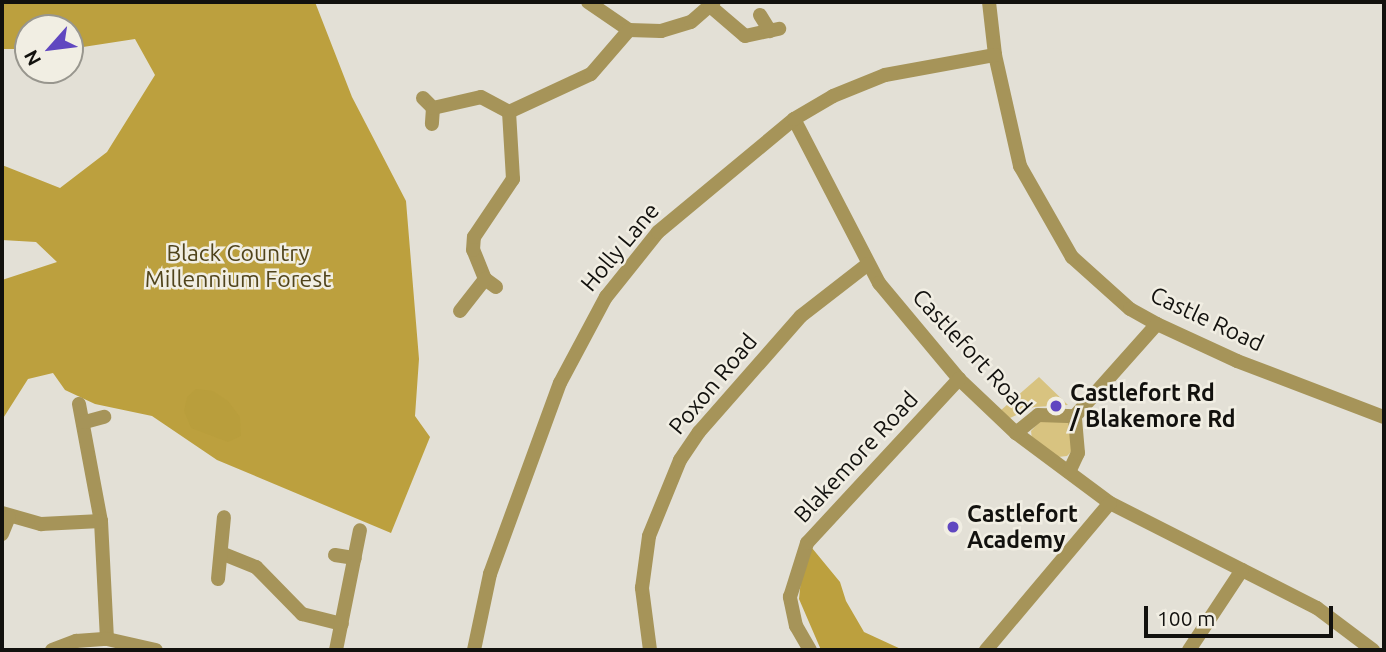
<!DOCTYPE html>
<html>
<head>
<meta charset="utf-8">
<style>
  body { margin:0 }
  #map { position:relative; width:1386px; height:652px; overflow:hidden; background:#e3e0d6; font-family:Ubuntu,sans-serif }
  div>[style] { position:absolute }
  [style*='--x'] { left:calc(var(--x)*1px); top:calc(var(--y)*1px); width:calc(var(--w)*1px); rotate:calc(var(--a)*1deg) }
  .green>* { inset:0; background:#d8c380 }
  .forest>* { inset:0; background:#bca03e }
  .water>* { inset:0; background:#b99e3c }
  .minor>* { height:14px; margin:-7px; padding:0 7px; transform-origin:7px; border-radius:7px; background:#a69459 }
  .dots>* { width:19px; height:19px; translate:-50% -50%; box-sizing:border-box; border:4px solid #f1eee3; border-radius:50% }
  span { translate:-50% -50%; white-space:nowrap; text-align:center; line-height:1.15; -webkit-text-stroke:5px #f1eee3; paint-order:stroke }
  .street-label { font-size:23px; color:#12110e }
  .park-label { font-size:23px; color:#50441c }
  .poi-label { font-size:23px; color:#12110e; font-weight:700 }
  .left { translate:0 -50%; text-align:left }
  .frame { position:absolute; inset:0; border:4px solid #12110e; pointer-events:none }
  .north { position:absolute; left:14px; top:14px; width:70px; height:70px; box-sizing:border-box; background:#f1eee3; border:2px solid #98968e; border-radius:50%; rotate:242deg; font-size:19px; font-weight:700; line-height:28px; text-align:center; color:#12110e }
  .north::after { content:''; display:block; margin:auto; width:24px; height:32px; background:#6047c0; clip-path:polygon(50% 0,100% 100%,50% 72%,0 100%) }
  .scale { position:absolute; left:1144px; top:606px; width:189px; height:32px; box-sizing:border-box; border:4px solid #12110e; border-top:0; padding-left:9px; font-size:21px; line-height:24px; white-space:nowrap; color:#12110e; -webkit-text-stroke:5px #f1eee3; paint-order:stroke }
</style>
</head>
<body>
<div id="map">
  <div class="green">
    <div style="clip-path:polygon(1039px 377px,1068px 405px,1034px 407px,1010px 418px,1000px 411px)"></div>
    <div style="clip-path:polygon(1041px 420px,1067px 421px,1072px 426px,1072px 451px,1067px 456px,1058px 457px,1032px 440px,1031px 431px)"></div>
  </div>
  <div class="forest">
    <div style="clip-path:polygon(2px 2px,315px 2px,352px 97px,406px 201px,419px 359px,415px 416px,430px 437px,391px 533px,217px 460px,152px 416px,95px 404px,65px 390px,53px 373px,28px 379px,2px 420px,2px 280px,57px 262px,36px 242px,2px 240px,2px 165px,60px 188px,107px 152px,155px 75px,135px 39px,70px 49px,70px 28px,28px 28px,28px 49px,2px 49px)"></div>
    <div style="clip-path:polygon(812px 548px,840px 582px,846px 601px,864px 632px,903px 650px,821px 650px,799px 599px,802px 569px)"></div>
  </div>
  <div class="water">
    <div style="clip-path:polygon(196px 389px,213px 391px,228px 401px,240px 417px,241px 436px,228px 442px,191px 428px,184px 411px,187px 397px)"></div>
  </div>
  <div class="minor">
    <div style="--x:588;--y:2;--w:50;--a:34.3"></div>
    <div style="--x:629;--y:30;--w:32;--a:2"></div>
    <div style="--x:661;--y:31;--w:31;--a:-17"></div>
    <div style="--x:691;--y:22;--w:30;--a:-41"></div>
    <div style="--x:989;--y:2;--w:53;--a:83.5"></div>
    <div style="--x:995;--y:55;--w:114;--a:77.3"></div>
    <div style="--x:1020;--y:166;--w:105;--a:60.3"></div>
    <div style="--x:1072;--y:257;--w:78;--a:41.9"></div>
    <div style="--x:1130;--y:309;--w:31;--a:29"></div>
    <div style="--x:1157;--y:324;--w:88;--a:24.8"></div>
    <div style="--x:1237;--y:361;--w:157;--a:20.9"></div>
    <div style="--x:710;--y:6;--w:46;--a:40.6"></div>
    <div style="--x:745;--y:36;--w:35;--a:-12"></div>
    <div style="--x:760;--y:15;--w:19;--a:58"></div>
    <div style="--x:423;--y:98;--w:14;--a:45"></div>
    <div style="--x:433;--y:108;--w:16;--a:94"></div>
    <div style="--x:433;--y:108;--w:49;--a:-12.9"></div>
    <div style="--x:481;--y:97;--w:32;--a:28"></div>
    <div style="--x:509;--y:112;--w:90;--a:-24.9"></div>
    <div style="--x:591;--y:74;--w:58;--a:-49.2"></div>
    <div style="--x:794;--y:119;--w:185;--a:62.6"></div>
    <div style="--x:879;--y:283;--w:125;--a:50.2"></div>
    <div style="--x:959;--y:379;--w:79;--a:43.5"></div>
    <div style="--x:1016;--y:433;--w:117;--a:36.7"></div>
    <div style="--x:1110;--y:503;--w:232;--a:26.9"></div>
    <div style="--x:1317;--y:608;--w:70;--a:36.9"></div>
    <div style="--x:496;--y:287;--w:14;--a:-144"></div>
    <div style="--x:485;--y:279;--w:31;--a:-112"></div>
    <div style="--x:473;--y:250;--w:13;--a:-86"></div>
    <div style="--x:474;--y:237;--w:70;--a:-56.1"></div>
    <div style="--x:513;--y:179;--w:67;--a:-93.4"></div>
    <div style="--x:460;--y:311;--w:41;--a:-52"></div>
    <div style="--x:79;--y:404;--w:119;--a:79.4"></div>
    <div style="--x:101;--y:521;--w:118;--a:87.1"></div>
    <div style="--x:1075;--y:416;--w:123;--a:-48.3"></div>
    <div style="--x:85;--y:422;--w:20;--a:-15"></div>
    <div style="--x:1016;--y:433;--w:28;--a:-39"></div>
    <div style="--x:1038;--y:415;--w:37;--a:2"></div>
    <div style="--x:1069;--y:472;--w:21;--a:-65"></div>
    <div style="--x:1078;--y:453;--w:37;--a:-95"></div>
    <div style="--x:2;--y:513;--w:41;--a:15.8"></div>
    <div style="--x:41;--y:524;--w:60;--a:-2.9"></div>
    <div style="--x:2;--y:534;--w:18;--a:-68"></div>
    <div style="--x:221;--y:553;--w:38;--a:22"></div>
    <div style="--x:256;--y:567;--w:66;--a:45.6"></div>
    <div style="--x:302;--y:614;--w:41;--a:14"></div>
    <div style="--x:335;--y:555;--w:20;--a:9"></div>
    <div style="--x:218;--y:579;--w:62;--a:-84.5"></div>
    <div style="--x:52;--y:650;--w:26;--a:-21"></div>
    <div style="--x:76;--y:641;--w:31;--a:-4"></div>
    <div style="--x:107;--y:639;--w:50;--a:12.7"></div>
    <div style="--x:336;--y:650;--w:122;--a:-78.7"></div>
    <div style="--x:474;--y:650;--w:78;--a:-78.1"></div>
    <div style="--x:490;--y:574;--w:203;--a:-69.9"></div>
    <div style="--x:560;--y:383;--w:98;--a:-61.9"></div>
    <div style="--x:606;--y:297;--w:83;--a:-51.3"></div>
    <div style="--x:658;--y:232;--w:177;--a:-39.7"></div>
    <div style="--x:794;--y:119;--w:45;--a:-30.5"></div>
    <div style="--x:833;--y:96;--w:56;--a:-22"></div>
    <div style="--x:885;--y:75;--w:112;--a:-10.3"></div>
    <div style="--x:650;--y:650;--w:63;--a:-97.4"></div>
    <div style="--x:642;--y:588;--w:52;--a:-82.3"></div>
    <div style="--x:649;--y:536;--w:82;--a:-67.8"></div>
    <div style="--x:680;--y:460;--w:34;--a:-56"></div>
    <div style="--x:699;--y:432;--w:154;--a:-48.7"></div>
    <div style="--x:801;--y:316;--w:85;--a:-37.8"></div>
    <div style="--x:810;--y:650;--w:28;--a:-120"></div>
    <div style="--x:796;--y:626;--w:30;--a:-102"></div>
    <div style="--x:790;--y:597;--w:57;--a:-72.5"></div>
    <div style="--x:807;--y:543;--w:224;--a:-47.2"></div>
    <div style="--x:986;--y:650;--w:192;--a:-49.9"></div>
    <div style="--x:1189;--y:650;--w:96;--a:-56.5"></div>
  </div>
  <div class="dots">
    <div style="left:1056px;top:406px;background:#6047c0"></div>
    <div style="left:953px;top:527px;background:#6047c0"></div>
  </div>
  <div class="street-label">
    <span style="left:620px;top:247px;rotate:-50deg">Holly Lane</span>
    <span style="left:1207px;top:319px;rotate:25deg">Castle Road</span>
    <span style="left:972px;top:352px;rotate:47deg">Castlefort Road</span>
    <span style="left:713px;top:384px;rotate:-50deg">Poxon Road</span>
    <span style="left:856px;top:457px;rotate:-47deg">Blakemore Road</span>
  </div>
  <div class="park-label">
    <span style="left:238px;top:266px">Black Country<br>Millennium Forest</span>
  </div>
  <div class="poi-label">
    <span class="left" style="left:1070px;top:406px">Castlefort Rd<br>/ Blakemore Rd</span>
    <span class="left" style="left:967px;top:527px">Castlefort<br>Academy</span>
  </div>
  <div class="frame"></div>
  <div class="north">N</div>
  <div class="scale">100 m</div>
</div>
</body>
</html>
